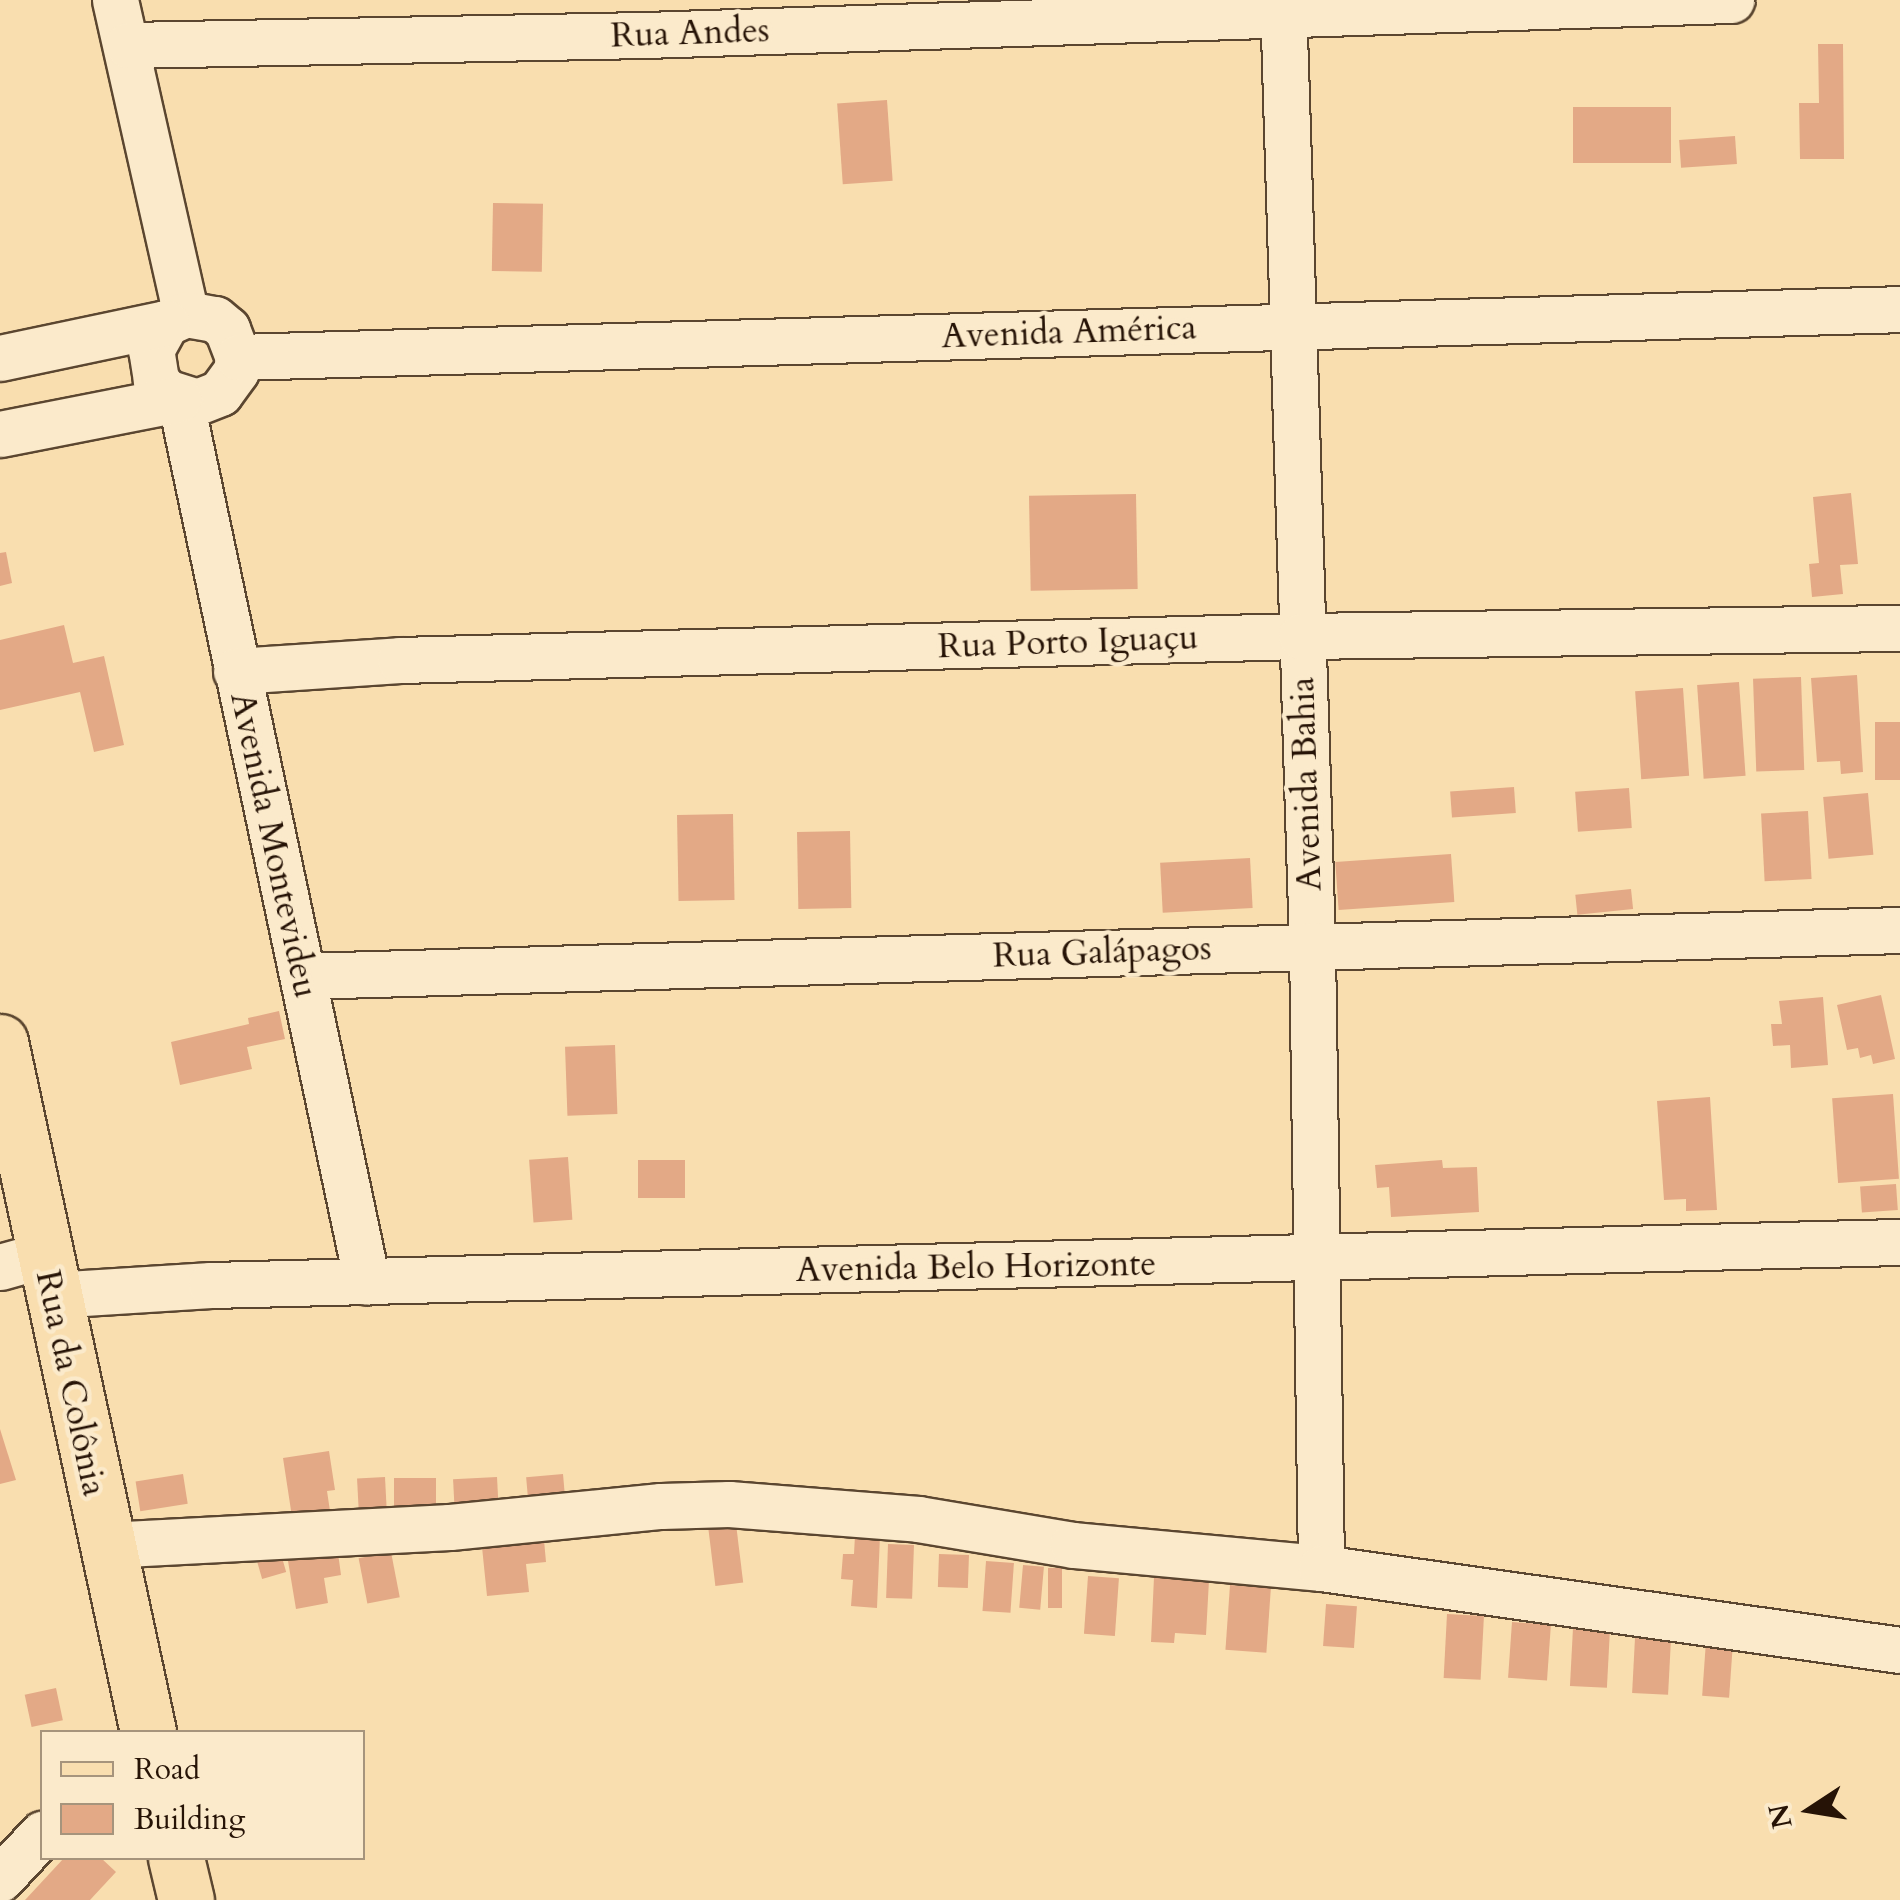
<!DOCTYPE html>
<html>
<head>
<meta charset="utf-8">
<style>
  body { margin:0 }
  #map { position:relative; width:1900px; height:1900px; overflow:hidden; background:#f9deaf; font-family:Cardo,serif }
  div>[style] { position:absolute }
  [style*='--x'] { left:calc(var(--x)*1px); top:calc(var(--y)*1px); width:calc(var(--w)*1px); rotate:calc(var(--a)*1deg) }
  .building>* { inset:0; background:#e3a986; transform-origin:0 0 }
  .roads { filter:drop-shadow(2px 0 #5b4630) drop-shadow(-2px 0 #5b4630) drop-shadow(0 2px #5b4630) drop-shadow(0 -2px #5b4630) }
  .minor>* { height:45px; margin:-22.5px; padding:0 22.5px; transform-origin:22.5px; border-radius:22.5px; background:#fbeacb }
  .major>* { height:55px; margin:-27.5px; padding:0 27.5px; transform-origin:27.5px; border-radius:27.5px; background:#f9deaf }
  span { translate:-50% -50%; white-space:nowrap; text-align:center; line-height:1.15; -webkit-text-stroke:9px #fbeacb; paint-order:stroke }
  .street-label { font-size:35px; color:#261306 }
  .legend { position:absolute; left:40px; top:1730px; width:325px; height:130px; box-sizing:border-box; background:#fbeacb; border:2px solid #a6947c; margin:0; padding:12px 18px; list-style:none; font-size:30px; color:#261306 }
  .legend li { display:flex; align-items:center; gap:20px; height:50px }
  .legend b { width:50px; border:2px solid #a6947c }
  .north { position:absolute; left:1760px; top:1760px; width:100px; height:100px; -webkit-text-stroke:8px #fbeacb; paint-order:stroke; rotate:258deg; font-size:28px; font-weight:700; line-height:40px; text-align:center; color:#261306 }
  .north::after { content:''; display:block; margin:auto; width:35px; height:45px; background:#261306; clip-path:polygon(50% 0,100% 100%,50% 72%,0 100%) }
</style>
</head>
<body>
<div id="map">
  <div class="building">
    <div style="clip-path:polygon(1818px 44px,1843px 44px,1844px 159px,1800px 159px,1799px 103px,1819px 103px)"></div>
    <div style="left:887px;top:100px;width:81px;height:50px;rotate:86deg"></div>
    <div style="left:1573px;top:107px;width:98px;height:56px"></div>
    <div style="left:1735px;top:136px;width:28px;height:56px;rotate:86deg"></div>
    <div style="left:493px;top:203px;width:50px;height:68px;rotate:1deg"></div>
    <div style="clip-path:polygon(1851px 493px,1858px 564px,1840px 565px,1843px 594px,1812px 597px,1809px 564px,1819px 563px,1813px 497px)"></div>
    <div style="left:1136px;top:494px;width:95px;height:107px;rotate:89deg"></div>
    <div style="clip-path:polygon(6px 552px,12px 583px,0 586px,0 553px)"></div>
    <div style="clip-path:polygon(64px 625px,73px 663px,104px 656px,124px 745px,94px 752px,80px 692px,0 710px,0 640px)"></div>
    <div style="clip-path:polygon(1857px 675px,1863px 772px,1841px 774px,1840px 761px,1817px 762px,1811px 678px)"></div>
    <div style="left:1801px;top:677px;width:93px;height:48px;rotate:88deg"></div>
    <div style="left:1739px;top:682px;width:94px;height:42px;rotate:86deg"></div>
    <div style="left:1683px;top:688px;width:88px;height:48px;rotate:86deg"></div>
    <div style="left:1900px;top:722px;width:58px;height:25px;rotate:90deg"></div>
    <div style="left:1514px;top:787px;width:26px;height:64px;rotate:86deg"></div>
    <div style="left:1629px;top:788px;width:40px;height:54px;rotate:86deg"></div>
    <div style="left:1868px;top:793px;width:62px;height:45px;rotate:85deg"></div>
    <div style="left:1808px;top:811px;width:68px;height:47px;rotate:87deg"></div>
    <div style="left:733px;top:814px;width:86px;height:56px;rotate:89deg"></div>
    <div style="left:850px;top:831px;width:77px;height:53px;rotate:89deg"></div>
    <div style="left:1451px;top:854px;width:48px;height:116px;rotate:86deg"></div>
    <div style="left:1250px;top:858px;width:50px;height:90px;rotate:87deg"></div>
    <div style="left:1631px;top:889px;width:20px;height:56px;rotate:84deg"></div>
    <div style="clip-path:polygon(1881px 995px,1895px 1059px,1873px 1064px,1871px 1055px,1860px 1058px,1858px 1048px,1847px 1050px,1837px 1005px)"></div>
    <div style="clip-path:polygon(1823px 997px,1828px 1065px,1791px 1068px,1790px 1045px,1773px 1046px,1771px 1024px,1782px 1024px,1779px 1001px)"></div>
    <div style="clip-path:polygon(279px 1011px,285px 1039px,247px 1047px,252px 1069px,180px 1085px,171px 1042px,249px 1024px,248px 1018px)"></div>
    <div style="left:615px;top:1045px;width:69px;height:50px;rotate:88deg"></div>
    <div style="left:1893px;top:1094px;width:85px;height:61px;rotate:86deg"></div>
    <div style="clip-path:polygon(1710px 1097px,1717px 1210px,1686px 1211px,1686px 1199px,1664px 1200px,1657px 1101px)"></div>
    <div style="left:568px;top:1157px;width:63px;height:39px;rotate:86deg"></div>
    <div style="left:638px;top:1160px;width:47px;height:38px"></div>
    <div style="clip-path:polygon(1442px 1160px,1443px 1168px,1477px 1167px,1479px 1212px,1391px 1217px,1389px 1187px,1377px 1188px,1375px 1165px)"></div>
    <div style="left:1896px;top:1184px;width:26px;height:36px;rotate:86deg"></div>
    <div style="clip-path:polygon(0 1429px,16px 1480px,0 1484px)"></div>
    <div style="clip-path:polygon(329px 1451px,335px 1490px,327px 1491px,330px 1511px,292px 1517px,283px 1458px)"></div>
    <div style="left:183px;top:1474px;width:30px;height:48px;rotate:81deg"></div>
    <div style="left:563px;top:1474px;width:25px;height:37px;rotate:85deg"></div>
    <div style="left:385px;top:1477px;width:37px;height:28px;rotate:87deg"></div>
    <div style="left:497px;top:1477px;width:35px;height:44px;rotate:87deg"></div>
    <div style="left:394px;top:1478px;width:42px;height:30px"></div>
    <div style="left:736px;top:1524px;width:59px;height:28px;rotate:83deg"></div>
    <div style="clip-path:polygon(855px 1535px,880px 1536px,877px 1608px,851px 1606px,853px 1580px,841px 1579px,843px 1554px,854px 1554px)"></div>
    <div style="clip-path:polygon(544px 1540px,546px 1562px,526px 1564px,529px 1592px,487px 1596px,482px 1547px)"></div>
    <div style="left:888px;top:1544px;width:26px;height:54px;rotate:2deg"></div>
    <div style="left:279px;top:1547px;width:26px;height:25px;rotate:74deg"></div>
    <div style="left:391px;top:1552px;width:46px;height:33px;rotate:79deg"></div>
    <div style="clip-path:polygon(338px 1553px,341px 1575px,324px 1578px,328px 1603px,296px 1609px,288px 1561px)"></div>
    <div style="left:939px;top:1554px;width:30px;height:33px;rotate:2deg"></div>
    <div style="left:986px;top:1561px;width:28px;height:50px;rotate:4deg"></div>
    <div style="left:1023px;top:1565px;width:21px;height:43px;rotate:5deg"></div>
    <div style="left:1048px;top:1568px;width:14px;height:40px"></div>
    <div style="left:1088px;top:1576px;width:31px;height:58px;rotate:4deg"></div>
    <div style="clip-path:polygon(1154px 1577px,1209px 1580px,1206px 1635px,1175px 1633px,1174px 1643px,1151px 1642px)"></div>
    <div style="left:1230px;top:1585px;width:41px;height:65px;rotate:4deg"></div>
    <div style="left:1326px;top:1604px;width:31px;height:42px;rotate:4deg"></div>
    <div style="left:1447px;top:1614px;width:37px;height:64px;rotate:3deg"></div>
    <div style="left:1512px;top:1622px;width:39px;height:56px;rotate:4deg"></div>
    <div style="left:1573px;top:1628px;width:37px;height:58px;rotate:3deg"></div>
    <div style="left:1635px;top:1638px;width:36px;height:55px;rotate:3deg"></div>
    <div style="left:1706px;top:1641px;width:27px;height:55px;rotate:4deg"></div>
    <div style="left:56px;top:1688px;width:33px;height:32px;rotate:78deg"></div>
    <div style="clip-path:polygon(64px 1858px,101px 1858px,116px 1872px,90px 1900px,25px 1900px)"></div>
  </div>
  <div class="roads">
    <div class="minor">
      <div style="--x:115;--y:0;--w:322;--a:77.3"></div>
      <div style="--x:1283;--y:0;--w:945;--a:88.24"></div>
      <div style="--x:1312;--y:945;--w:623;--a:89.17"></div>
      <div style="--x:128;--y:45;--w:517;--a:-1.11"></div>
      <div style="--x:645;--y:35;--w:1087;--a:-1.85"></div>
      <div style="--x:186;--y:314;--w:29;--a:10"></div>
      <div style="--x:215;--y:319;--w:16;--a:40"></div>
      <div style="--x:227;--y:329;--w:30;--a:69"></div>
      <div style="--x:238;--y:357;--w:14;--a:98"></div>
      <div style="--x:236;--y:371;--w:27;--a:126"></div>
      <div style="--x:220;--y:393;--w:41;--a:158.5"></div>
      <div style="--x:182;--y:408;--w:14;--a:-30"></div>
      <div style="--x:194;--y:401;--w:29;--a:-162"></div>
      <div style="--x:166;--y:392;--w:16;--a:-130"></div>
      <div style="--x:156;--y:380;--w:30;--a:-99"></div>
      <div style="--x:151;--y:350;--w:31;--a:-61"></div>
      <div style="--x:166;--y:323;--w:22;--a:-24"></div>
      <div style="--x:238;--y:357;--w:1663;--a:-1.65"></div>
      <div style="--x:0;--y:358;--w:170;--a:-11.9"></div>
      <div style="--x:182;--y:408;--w:893;--a:78.05"></div>
      <div style="--x:0;--y:434;--w:182;--a:-11.1"></div>
      <div style="--x:236;--y:671;--w:164;--a:-3.8"></div>
      <div style="--x:400;--y:660;--w:901;--a:-1.53"></div>
      <div style="--x:1301;--y:636;--w:599;--a:-0.77"></div>
      <div style="--x:304;--y:976;--w:1597;--a:-1.65"></div>
      <div style="--x:0;--y:1267;--w:45;--a:-15.6"></div>
      <div style="--x:52;--y:1295;--w:159;--a:-3.6"></div>
      <div style="--x:211;--y:1285;--w:1690;--a:-1.46"></div>
      <div style="--x:106;--y:1545;--w:344;--a:-3"></div>
      <div style="--x:450;--y:1527;--w:212;--a:-5.7"></div>
      <div style="--x:661;--y:1506;--w:68;--a:-1.7"></div>
      <div style="--x:729;--y:1504;--w:190;--a:4.5"></div>
      <div style="--x:918;--y:1519;--w:157;--a:9.5"></div>
      <div style="--x:1073;--y:1545;--w:249;--a:5.3"></div>
      <div style="--x:1321;--y:1568;--w:585;--a:8.06"></div>
      <div style="--x:0;--y:1879;--w:62;--a:-47"></div>
    </div>
    <div class="major">
      <div style="--x:0;--y:1042;--w:706;--a:77.89"></div>
      <div style="--x:176;--y:1858;--w:43;--a:76.6"></div>
    </div>
  </div>
  <div class="street-label">
    <span style="left:690px;top:33px;rotate:-2deg">Rua Andes</span>
    <span style="left:1069px;top:332px;rotate:-2deg">Avenida América</span>
    <span style="left:1068px;top:642px;rotate:-2deg">Rua Porto Iguaçu</span>
    <span style="left:1306px;top:784px;rotate:-92deg">Avenida Bahia</span>
    <span style="left:274px;top:845px;rotate:78deg">Avenida Montevideu</span>
    <span style="left:1102px;top:952px;rotate:-2deg">Rua Galápagos</span>
    <span style="left:976px;top:1267px;rotate:-1deg">Avenida Belo Horizonte</span>
    <span style="left:71px;top:1383px;rotate:78deg">Rua da Colônia</span>
  </div>
  <ul class="legend">
  <li><b style="height:12px;background:#f9deaf"></b>Road</li>
  <li><b style="height:28px;background:#e3a986"></b>Building</li>
  </ul>
  <div class="north">N</div>
</div>
</body>
</html>
